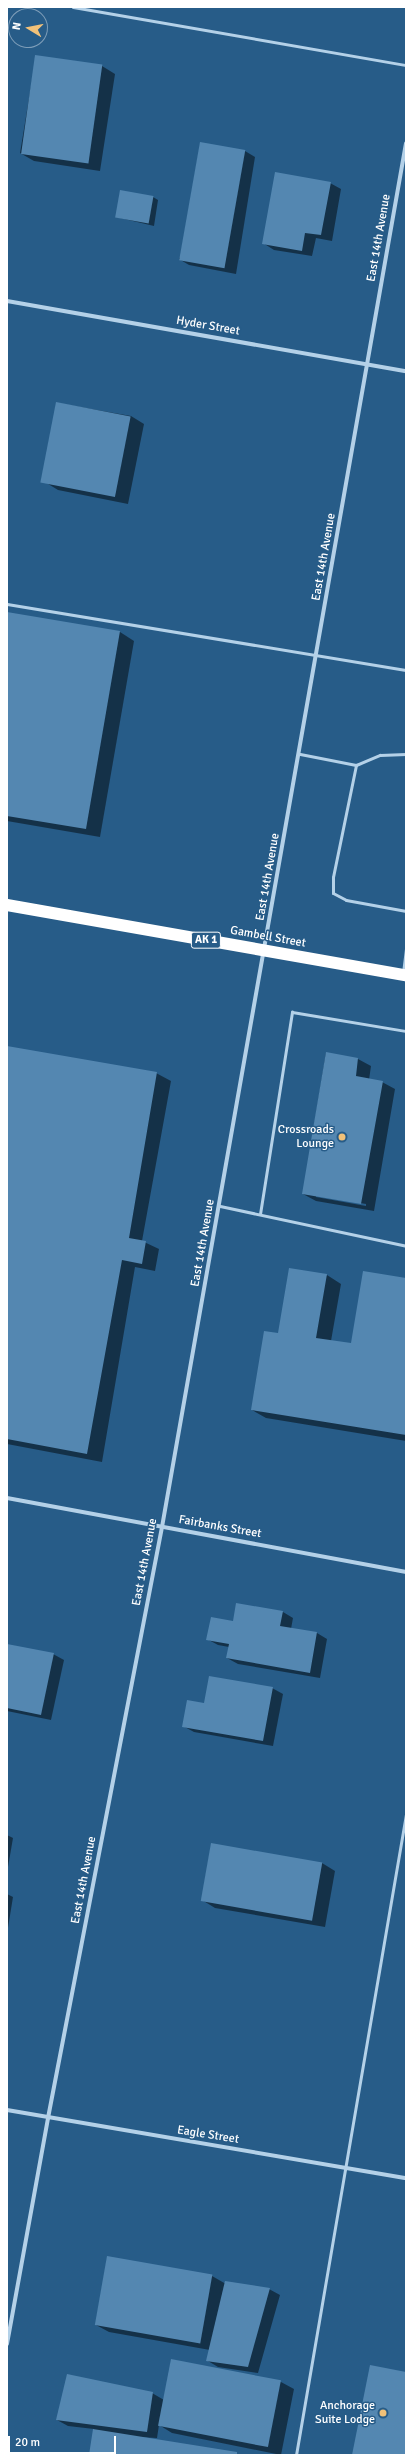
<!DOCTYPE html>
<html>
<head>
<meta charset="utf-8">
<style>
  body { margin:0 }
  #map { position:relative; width:413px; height:2462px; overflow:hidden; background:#275c88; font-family:Signika,sans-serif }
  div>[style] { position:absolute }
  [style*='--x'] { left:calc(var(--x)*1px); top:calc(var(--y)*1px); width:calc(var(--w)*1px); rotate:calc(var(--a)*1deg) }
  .shadow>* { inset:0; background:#0007 }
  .building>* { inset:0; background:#5487b1; transform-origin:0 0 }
  .lane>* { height:3px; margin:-1.5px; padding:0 1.5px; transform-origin:1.5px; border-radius:1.5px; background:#b4d1e8 }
  .street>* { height:4px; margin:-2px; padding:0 2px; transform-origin:2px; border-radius:2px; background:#b4d1e8 }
  .highway>* { height:12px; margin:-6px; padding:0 6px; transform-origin:6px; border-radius:6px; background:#fff }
  .dots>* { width:11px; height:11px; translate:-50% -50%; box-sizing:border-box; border:2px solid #275c88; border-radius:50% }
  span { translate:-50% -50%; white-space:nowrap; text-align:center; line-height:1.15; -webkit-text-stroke:3px #275c88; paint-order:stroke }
  .shield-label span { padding:1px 3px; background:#275c88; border:1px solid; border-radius:3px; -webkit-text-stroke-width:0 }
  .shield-label { font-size:11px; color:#fff; font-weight:700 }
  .street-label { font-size:12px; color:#fff }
  .poi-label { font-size:12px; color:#fff }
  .right { translate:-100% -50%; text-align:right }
  .frame { position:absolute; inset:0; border:8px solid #fff; pointer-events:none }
  .north { position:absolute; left:8px; top:8px; width:40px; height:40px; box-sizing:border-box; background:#275c88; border:1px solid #7d9db8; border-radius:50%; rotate:280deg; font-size:11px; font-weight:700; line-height:16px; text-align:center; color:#fff }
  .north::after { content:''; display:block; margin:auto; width:14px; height:18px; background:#f1c179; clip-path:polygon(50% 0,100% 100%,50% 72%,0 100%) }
  .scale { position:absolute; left:8px; top:2436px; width:108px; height:18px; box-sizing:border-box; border:2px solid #fff; border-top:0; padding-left:5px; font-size:12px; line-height:14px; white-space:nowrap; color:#fff; -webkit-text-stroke:3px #275c88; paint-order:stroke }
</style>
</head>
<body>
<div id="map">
  <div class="shadow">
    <div style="clip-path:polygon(36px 56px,102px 66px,115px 74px,100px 171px,34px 161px,20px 153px)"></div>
    <div style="clip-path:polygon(245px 151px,255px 157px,236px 274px,189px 265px,179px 259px)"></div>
    <div style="clip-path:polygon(330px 183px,341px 189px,332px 241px,316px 238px,312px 256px,274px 250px,263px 243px)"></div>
    <div style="clip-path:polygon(153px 197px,158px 200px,154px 226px,116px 217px)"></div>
    <div style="clip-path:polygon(57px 403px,131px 416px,144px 424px,128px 504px,58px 490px,45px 482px)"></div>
    <div style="clip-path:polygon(7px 613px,120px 632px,134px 641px,100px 837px,7px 821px)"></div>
    <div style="clip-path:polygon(7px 1047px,156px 1073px,171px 1081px,142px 1241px,159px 1249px,155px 1271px,135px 1267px,102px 1462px,7px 1444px)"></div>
    <div style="clip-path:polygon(evenodd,326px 1053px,358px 1059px,371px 1066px,369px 1080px,382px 1082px,395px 1089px,374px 1211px,316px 1201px,303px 1194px,326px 1053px,316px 1195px,366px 1204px,366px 1206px,316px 1197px,316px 1195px)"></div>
    <div style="clip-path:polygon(327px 1275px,341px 1284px,331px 1341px,352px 1344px,406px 1279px,406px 1441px,266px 1418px,252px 1410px,279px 1334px)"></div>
    <div style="clip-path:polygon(283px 1612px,293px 1618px,291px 1629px,317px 1633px,327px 1639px,320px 1678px,238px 1664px,227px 1658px,229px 1647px,218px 1645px,207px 1639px)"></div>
    <div style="clip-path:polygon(7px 1645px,53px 1654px,64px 1660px,51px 1720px,7px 1711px)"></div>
    <div style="clip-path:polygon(272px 1688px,283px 1694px,273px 1746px,194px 1732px,183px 1726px)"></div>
    <div style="clip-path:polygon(7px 1835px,13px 1838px,7px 1873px)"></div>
    <div style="clip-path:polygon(322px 1863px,335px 1871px,325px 1927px,215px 1908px,202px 1900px)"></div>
    <div style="clip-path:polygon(7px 1894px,13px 1897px,7px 1934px)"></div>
    <div style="clip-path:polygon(108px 2257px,212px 2276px,226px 2284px,269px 2289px,280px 2295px,258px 2373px,218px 2367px,208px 2361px,210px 2350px,109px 2332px,96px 2325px)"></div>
    <div style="clip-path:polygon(172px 2360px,281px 2382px,294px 2389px,281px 2455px,172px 2433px,159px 2425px,157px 2438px,139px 2437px,241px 2455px,90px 2455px,94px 2429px,68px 2426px,57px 2420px,152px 2393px,164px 2400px)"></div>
  </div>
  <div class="building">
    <div style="left:35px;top:55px;width:68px;height:100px;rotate:8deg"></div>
    <div style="left:200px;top:142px;width:46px;height:120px;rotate:10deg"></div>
    <div style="clip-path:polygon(275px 172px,331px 182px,321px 235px,305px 233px,302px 251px,262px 244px)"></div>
    <div style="left:120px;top:190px;width:34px;height:28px;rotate:10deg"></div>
    <div style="left:56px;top:402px;width:76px;height:82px;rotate:11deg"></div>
    <div style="clip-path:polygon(7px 612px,120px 631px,86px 829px,7px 816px)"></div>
    <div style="clip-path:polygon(7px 1046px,157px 1072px,129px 1238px,146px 1241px,142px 1264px,122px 1260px,87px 1454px,7px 1439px)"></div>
    <div style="clip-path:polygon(326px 1052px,358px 1058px,356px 1076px,383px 1081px,361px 1204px,302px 1194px)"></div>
    <div style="clip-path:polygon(289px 1268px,327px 1274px,316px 1338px,351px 1343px,363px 1271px,406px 1278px,406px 1435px,251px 1410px,264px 1331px,278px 1333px)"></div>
    <div style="clip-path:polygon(236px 1603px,283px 1611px,280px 1626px,317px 1632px,310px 1673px,226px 1658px,229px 1644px,206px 1640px,211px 1617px,233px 1621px)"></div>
    <div style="clip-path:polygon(7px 1644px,54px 1653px,41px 1715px,7px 1708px)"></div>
    <div style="clip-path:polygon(209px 1676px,273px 1687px,263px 1741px,182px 1727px,187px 1700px,204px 1703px)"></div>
    <div style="left:211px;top:1843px;width:113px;height:59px;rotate:10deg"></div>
    <div style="left:107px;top:2256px;width:107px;height:70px;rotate:10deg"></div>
    <div style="clip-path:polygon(225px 2281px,270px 2288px,248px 2367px,206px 2361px)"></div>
    <div style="left:171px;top:2359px;width:112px;height:68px;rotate:11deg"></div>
    <div style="clip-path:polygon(370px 2365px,406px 2372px,406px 2455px,352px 2455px)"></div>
    <div style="clip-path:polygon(67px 2374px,153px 2392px,147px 2432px,56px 2420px)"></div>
    <div style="clip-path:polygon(93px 2429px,237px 2452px,237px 2455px,89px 2455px)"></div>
  </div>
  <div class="lane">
    <div style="--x:73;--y:7;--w:338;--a:9.9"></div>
    <div style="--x:7;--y:604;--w:404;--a:9.4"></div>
    <div style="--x:300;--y:754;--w:57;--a:11.1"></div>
    <div style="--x:356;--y:765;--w:114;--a:101.6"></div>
    <div style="--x:333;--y:877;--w:16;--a:90"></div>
    <div style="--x:333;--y:893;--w:15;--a:28"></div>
    <div style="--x:346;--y:900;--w:61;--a:10.4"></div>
    <div style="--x:356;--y:765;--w:26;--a:-23"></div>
    <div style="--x:380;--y:755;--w:26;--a:-2"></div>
    <div style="--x:403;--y:973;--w:24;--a:-83"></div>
    <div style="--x:220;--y:1206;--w:190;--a:12.1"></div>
    <div style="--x:260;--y:1214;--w:205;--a:-81"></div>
    <div style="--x:292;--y:1012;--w:116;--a:9.5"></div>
    <div style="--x:296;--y:2455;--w:650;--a:-80.26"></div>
  </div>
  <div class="street">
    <div style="--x:7;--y:301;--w:405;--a:10"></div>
    <div style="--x:7;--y:1498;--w:406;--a:10.5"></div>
    <div style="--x:7;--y:2110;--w:405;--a:9.7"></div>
    <div style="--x:7;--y:2344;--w:230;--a:-79.7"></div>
    <div style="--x:48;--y:2118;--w:602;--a:-79.08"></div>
    <div style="--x:162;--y:1527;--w:1405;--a:-80"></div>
  </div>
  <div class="highway">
    <div style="--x:7;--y:905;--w:405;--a:10"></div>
  </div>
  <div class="dots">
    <div style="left:342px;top:1137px;background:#f1c179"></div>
    <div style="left:383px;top:2413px;background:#f1c179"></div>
  </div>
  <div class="shield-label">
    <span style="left:206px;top:940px">AK 1</span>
  </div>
  <div class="street-label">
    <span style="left:379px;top:238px;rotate:-80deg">East 14th Avenue</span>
    <span style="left:208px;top:326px;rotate:10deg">Hyder Street</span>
    <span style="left:324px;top:557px;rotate:-80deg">East 14th Avenue</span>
    <span style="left:268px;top:877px;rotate:-80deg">East 14th Avenue</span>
    <span style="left:268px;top:937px;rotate:10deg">Gambell Street</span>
    <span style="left:203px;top:1243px;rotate:-80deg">East 14th Avenue</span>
    <span style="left:220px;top:1527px;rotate:10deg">Fairbanks Street</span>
    <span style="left:145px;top:1562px;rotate:-79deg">East 14th Avenue</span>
    <span style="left:84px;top:1880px;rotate:-79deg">East 14th Avenue</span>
    <span style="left:208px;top:2135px;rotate:9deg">Eagle Street</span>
  </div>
  <div class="poi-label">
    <span class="right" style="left:334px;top:1137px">Crossroads<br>Lounge</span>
    <span class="right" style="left:375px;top:2413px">Anchorage<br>Suite Lodge</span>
  </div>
  <div class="frame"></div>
  <div class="north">N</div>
  <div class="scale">20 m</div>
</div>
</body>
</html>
